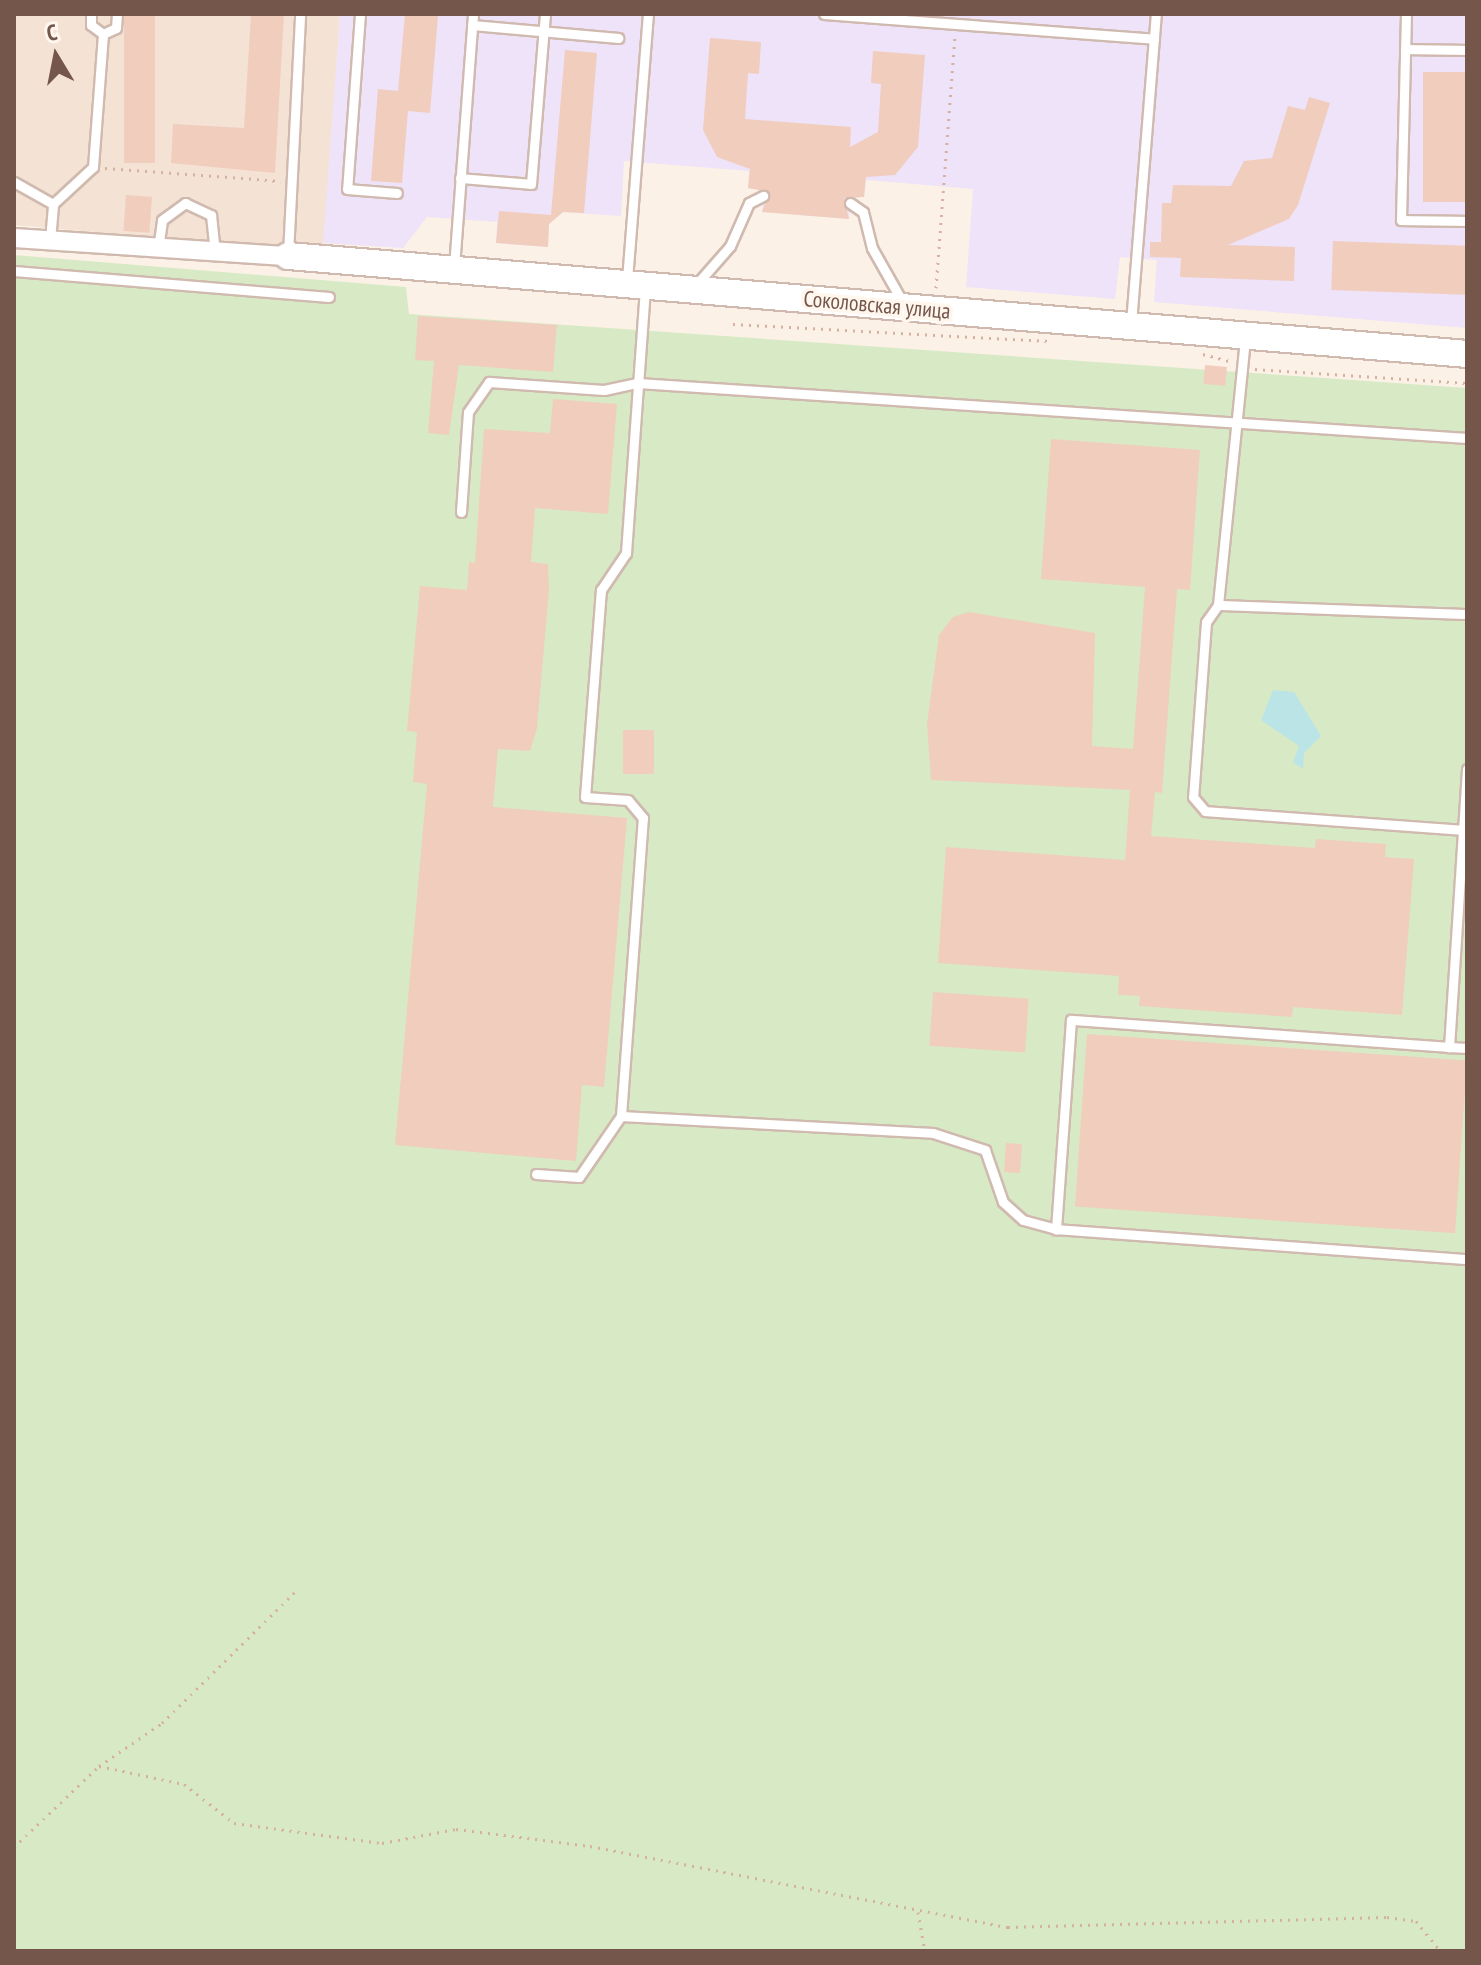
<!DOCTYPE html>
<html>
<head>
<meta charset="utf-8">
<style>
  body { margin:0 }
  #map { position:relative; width:1481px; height:1965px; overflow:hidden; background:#fcf1e6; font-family:"PT Sans Narrow",sans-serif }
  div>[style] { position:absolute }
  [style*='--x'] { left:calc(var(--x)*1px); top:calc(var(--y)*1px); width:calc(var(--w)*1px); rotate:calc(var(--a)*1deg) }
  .residential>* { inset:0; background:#f4e3d5 }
  .education>* { inset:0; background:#eee3f9 }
  .green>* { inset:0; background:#d7eac5 }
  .water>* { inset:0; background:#bbe4e6 }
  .building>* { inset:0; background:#f1cdbe; transform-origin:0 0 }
  .path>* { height:3px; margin-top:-1.5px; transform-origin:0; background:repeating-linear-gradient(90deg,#d6b1a1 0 2px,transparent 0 8px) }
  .roads { filter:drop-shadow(2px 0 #d0baaf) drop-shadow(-2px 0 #d0baaf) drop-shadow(0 2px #d0baaf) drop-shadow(0 -2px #d0baaf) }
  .lane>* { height:9px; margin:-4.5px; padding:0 4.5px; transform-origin:4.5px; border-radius:4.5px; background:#fff }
  .street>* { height:18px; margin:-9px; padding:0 9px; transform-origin:9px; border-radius:9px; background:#fff }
  .secondary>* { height:26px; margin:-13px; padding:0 13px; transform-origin:13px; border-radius:13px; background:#fff }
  span { translate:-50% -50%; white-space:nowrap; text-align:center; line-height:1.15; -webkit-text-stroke:7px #fff6ed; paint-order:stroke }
  .street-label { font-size:22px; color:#75564b }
  .frame { position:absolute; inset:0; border:16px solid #75564b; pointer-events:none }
  .north { position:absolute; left:16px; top:16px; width:80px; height:80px; -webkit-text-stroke:6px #fff6ed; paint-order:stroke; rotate:350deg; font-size:22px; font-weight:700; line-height:32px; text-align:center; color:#75564b }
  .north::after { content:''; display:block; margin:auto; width:28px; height:36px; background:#75564b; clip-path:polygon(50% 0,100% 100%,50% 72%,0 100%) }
</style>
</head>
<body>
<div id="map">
  <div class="residential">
    <div style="clip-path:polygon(14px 14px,340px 14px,324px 252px,14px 225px)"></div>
  </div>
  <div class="education">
    <div style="clip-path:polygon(340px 14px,1467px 14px,1467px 328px,1154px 302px,1157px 260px,1120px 257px,1115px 299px,966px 287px,973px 189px,866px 180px,864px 197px,850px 196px,849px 219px,762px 212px,764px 190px,748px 188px,749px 171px,636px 162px,624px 161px,621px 216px,563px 212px,549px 224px,548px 247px,496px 243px,497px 222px,427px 217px,403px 248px,323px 243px)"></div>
  </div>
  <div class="green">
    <div style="clip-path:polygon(14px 255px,406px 287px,409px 314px,1467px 388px,1467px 1951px,14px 1951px)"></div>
  </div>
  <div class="water">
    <div style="clip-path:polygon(1273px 690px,1294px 692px,1321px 736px,1304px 753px,1303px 769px,1293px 762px,1299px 746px,1261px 720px)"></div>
  </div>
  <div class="building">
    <div style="left:124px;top:14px;width:31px;height:149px"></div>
    <div style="clip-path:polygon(251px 14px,284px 14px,275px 173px,171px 163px,173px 124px,244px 128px)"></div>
    <div style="clip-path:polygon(405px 14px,438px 16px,430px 113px,408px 111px,402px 183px,371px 181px,378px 89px,398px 91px)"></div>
    <div style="clip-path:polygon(710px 38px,761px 42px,759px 74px,748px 73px,745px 119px,851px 127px,850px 147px,878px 132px,881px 84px,871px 83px,873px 51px,925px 55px,918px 147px,895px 175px,866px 177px,864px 197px,844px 198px,849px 219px,762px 212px,769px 192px,748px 188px,750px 169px,717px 157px,703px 130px)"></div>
    <div style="clip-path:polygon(565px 50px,597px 53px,584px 213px,563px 212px,549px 224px,548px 247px,496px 243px,499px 211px,551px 215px)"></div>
    <div style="left:1423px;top:72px;width:44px;height:130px"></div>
    <div style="clip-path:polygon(1309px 97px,1330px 103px,1298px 205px,1289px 219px,1228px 245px,1295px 247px,1294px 281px,1180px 277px,1181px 258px,1150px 257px,1150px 242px,1161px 242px,1162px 203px,1171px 203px,1173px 185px,1231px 186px,1244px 161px,1272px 158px,1288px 106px,1305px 110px)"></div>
    <div style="left:126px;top:195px;width:26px;height:36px;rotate:4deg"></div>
    <div style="left:1333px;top:241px;width:134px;height:49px;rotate:2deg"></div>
    <div style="clip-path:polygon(418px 316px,557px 325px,553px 372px,459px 365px,449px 435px,428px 433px,434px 361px,415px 360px)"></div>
    <div style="left:1205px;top:365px;width:22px;height:19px;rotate:5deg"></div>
    <div style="clip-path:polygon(553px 399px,617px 404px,608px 514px,535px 508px,531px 562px,548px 564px,549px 590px,537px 728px,530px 751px,498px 749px,493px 807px,627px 818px,604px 1087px,582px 1085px,576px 1161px,395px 1145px,427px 784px,413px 782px,417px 732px,407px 731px,420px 586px,467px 590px,469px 562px,475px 563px,484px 429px,550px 433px)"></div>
    <div style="clip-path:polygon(1051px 439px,1200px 450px,1190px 590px,1177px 589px,1162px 793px,1155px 792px,1151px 836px,1315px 848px,1316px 839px,1386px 844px,1385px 857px,1414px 859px,1402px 1015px,1293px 1007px,1292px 1017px,1139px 1006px,1140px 996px,1118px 995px,1119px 976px,938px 963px,946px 847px,1125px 860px,1130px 790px,931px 780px,927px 724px,939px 635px,953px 617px,969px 612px,1095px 633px,1092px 746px,1133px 749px,1145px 587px,1041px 579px)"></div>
    <div style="left:654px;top:730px;width:44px;height:31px;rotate:90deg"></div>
    <div style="left:933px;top:992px;width:96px;height:54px;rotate:4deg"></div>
    <div style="left:1087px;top:1034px;width:381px;height:173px;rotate:4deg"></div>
    <div style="left:1006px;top:1143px;width:16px;height:29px;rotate:4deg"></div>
  </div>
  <div class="path">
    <div style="--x:105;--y:168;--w:176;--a:4.2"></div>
    <div style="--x:936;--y:288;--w:253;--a:-85.7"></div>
    <div style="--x:733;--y:324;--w:316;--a:3.1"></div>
    <div style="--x:1203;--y:354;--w:28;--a:15"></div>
    <div style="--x:1255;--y:369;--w:212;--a:3.8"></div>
    <div style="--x:99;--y:1766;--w:87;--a:12"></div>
    <div style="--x:184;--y:1784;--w:63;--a:38"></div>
    <div style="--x:234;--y:1823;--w:149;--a:7.7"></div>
    <div style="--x:382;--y:1843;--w:75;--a:-10.7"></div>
    <div style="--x:456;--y:1829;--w:135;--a:7.2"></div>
    <div style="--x:590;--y:1846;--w:426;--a:11"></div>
    <div style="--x:1008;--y:1927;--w:379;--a:-1.5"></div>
    <div style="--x:1387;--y:1917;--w:29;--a:8"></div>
    <div style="--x:1416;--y:1921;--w:38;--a:51"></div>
    <div style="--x:14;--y:1847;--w:117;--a:-43.6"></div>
    <div style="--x:99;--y:1766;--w:76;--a:-34.3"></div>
    <div style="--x:162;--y:1723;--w:188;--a:-44.6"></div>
    <div style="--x:918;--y:1912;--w:40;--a:80"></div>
  </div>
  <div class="roads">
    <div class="lane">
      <div style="--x:91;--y:14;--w:11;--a:90"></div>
      <div style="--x:91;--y:25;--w:15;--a:37"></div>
      <div style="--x:103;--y:34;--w:14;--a:-25"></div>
      <div style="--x:116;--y:28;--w:14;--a:-86"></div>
      <div style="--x:360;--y:14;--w:175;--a:94.2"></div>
      <div style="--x:347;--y:189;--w:50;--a:4.6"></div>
      <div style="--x:824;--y:14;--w:331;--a:4.3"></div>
      <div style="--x:1406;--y:14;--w:206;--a:91.4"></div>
      <div style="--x:1401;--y:220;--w:66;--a:0.9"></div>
      <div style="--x:472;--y:25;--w:147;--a:5.1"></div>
      <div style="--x:1405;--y:49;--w:62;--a:0.9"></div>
      <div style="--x:460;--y:178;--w:71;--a:4.8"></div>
      <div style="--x:531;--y:184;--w:171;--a:-85.3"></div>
      <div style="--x:14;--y:182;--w:45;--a:29.4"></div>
      <div style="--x:850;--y:203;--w:16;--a:35"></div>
      <div style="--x:863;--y:212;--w:37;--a:76"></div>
      <div style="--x:872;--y:248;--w:61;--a:60.5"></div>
      <div style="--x:50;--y:240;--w:36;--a:-85"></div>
      <div style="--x:53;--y:204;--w:54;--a:-42.8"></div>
      <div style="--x:93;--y:167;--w:133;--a:-85.7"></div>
      <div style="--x:158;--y:249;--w:29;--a:-82"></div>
      <div style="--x:162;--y:220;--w:29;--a:-36"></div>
      <div style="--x:185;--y:203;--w:29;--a:25"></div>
      <div style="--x:211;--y:215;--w:38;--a:84"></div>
      <div style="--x:288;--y:254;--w:240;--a:-87.1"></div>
      <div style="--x:454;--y:267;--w:254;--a:-85.7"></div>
      <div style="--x:14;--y:271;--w:316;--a:4.7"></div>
      <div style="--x:627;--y:280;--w:267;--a:-85.5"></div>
      <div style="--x:695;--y:286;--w:53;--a:-48.8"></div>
      <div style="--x:730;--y:246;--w:47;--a:-66.2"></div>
      <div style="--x:749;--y:203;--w:16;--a:-27"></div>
      <div style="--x:1131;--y:323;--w:310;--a:-85.4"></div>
      <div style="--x:1245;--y:339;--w:267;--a:95.8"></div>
      <div style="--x:1218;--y:605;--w:21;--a:125"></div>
      <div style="--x:1206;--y:622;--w:175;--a:94.2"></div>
      <div style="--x:1193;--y:797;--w:18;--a:49"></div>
      <div style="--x:1205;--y:811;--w:259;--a:4.2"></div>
      <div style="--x:461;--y:512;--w:100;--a:-86"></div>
      <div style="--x:468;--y:412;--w:37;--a:-55"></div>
      <div style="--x:489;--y:382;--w:115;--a:4"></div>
      <div style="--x:604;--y:390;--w:35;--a:-12"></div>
      <div style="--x:638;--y:383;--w:831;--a:3.8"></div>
      <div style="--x:1218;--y:605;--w:249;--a:2.1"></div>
      <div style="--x:1467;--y:769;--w:279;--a:93.7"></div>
      <div style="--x:1449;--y:1047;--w:18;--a:3"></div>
      <div style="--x:1449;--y:1047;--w:379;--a:-175.9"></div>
      <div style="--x:1071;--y:1020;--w:210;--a:94.1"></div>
      <div style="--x:1056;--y:1229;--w:412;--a:4.2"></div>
      <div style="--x:621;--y:1116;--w:312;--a:3.1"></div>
      <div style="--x:933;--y:1133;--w:55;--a:18.1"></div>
      <div style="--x:985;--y:1150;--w:55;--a:70.9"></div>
      <div style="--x:1003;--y:1202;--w:27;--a:42"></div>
      <div style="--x:1023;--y:1220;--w:34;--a:15"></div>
      <div style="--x:536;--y:1174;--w:43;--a:4"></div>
      <div style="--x:579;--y:1177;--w:74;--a:-55.5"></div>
      <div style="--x:621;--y:1116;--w:299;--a:-85.8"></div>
      <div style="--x:643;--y:818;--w:23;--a:-130"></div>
      <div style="--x:628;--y:800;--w:43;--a:-176"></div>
      <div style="--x:585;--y:797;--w:208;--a:-85.6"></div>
      <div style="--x:601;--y:590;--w:45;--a:-56"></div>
      <div style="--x:626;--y:553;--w:266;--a:-85.9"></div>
    </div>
    <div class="street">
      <div style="--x:14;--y:238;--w:275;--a:3.8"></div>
    </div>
    <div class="secondary">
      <div style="--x:288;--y:256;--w:1183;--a:4.75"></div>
    </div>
  </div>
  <div class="street-label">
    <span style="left:877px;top:305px;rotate:5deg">Соколовская улица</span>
  </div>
  <div class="frame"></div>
  <div class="north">С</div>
</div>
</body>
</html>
